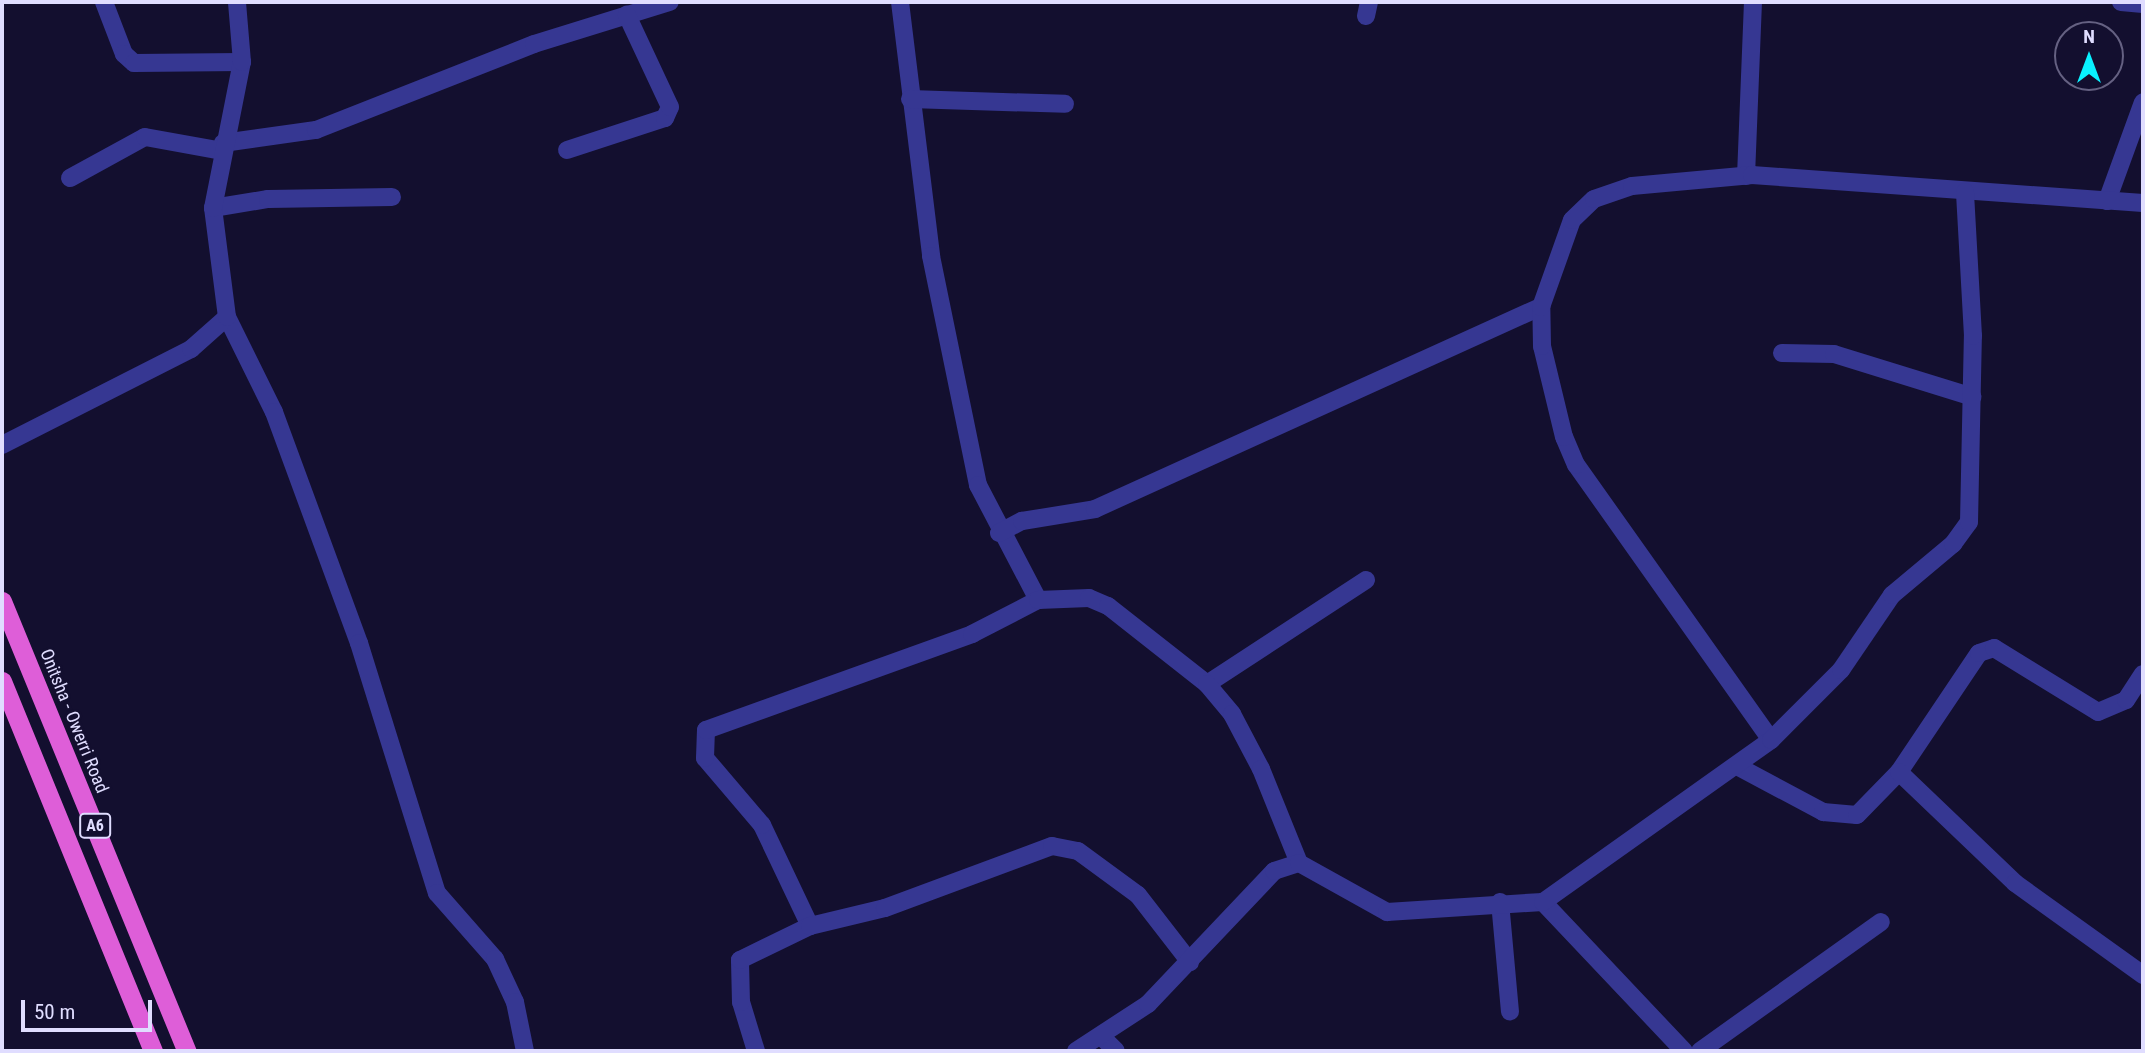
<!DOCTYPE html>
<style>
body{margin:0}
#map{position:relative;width:2145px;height:1053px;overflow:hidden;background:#130f2f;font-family:"Roboto Condensed",sans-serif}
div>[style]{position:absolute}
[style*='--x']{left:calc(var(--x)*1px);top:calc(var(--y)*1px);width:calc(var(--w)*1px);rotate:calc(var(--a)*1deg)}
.minor>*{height:18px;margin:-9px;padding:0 9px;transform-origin:9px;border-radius:9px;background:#363792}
.trunk>*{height:19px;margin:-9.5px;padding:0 9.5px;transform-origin:9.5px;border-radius:9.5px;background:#de5ed8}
span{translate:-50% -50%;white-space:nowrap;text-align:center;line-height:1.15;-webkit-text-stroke:5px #130f2f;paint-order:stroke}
.shield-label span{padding:2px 5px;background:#130f2f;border:2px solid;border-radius:5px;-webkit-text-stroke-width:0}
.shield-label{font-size:16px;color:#e0ddff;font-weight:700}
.street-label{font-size:18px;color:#e0ddff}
.frame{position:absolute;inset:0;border:4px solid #e0ddff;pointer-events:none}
.north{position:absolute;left:2054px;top:21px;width:70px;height:70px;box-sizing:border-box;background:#130f2f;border:2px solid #656182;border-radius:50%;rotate:0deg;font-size:19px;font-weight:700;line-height:28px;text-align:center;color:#e0ddff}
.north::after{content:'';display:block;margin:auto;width:24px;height:32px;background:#09f1ff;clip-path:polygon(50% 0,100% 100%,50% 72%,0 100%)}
.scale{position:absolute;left:21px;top:1000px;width:131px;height:32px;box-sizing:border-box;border:4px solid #e0ddff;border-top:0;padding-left:9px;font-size:21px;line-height:24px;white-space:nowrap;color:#e0ddff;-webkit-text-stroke:5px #130f2f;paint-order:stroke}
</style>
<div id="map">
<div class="minor">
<div style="--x:104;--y:2;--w:56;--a:69"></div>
<div style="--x:124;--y:54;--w:13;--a:42"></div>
<div style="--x:134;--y:63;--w:108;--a:-0.5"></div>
<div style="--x:900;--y:2;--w:256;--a:83"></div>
<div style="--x:931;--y:256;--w:234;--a:78.4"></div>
<div style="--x:978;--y:485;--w:130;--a:62.4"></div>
<div style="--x:2121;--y:2;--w:22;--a:5"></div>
<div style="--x:1366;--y:16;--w:14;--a:-78"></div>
<div style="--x:910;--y:99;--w:155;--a:1.8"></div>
<div style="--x:223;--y:143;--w:94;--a:-8"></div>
<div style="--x:316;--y:130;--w:234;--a:-21.5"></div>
<div style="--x:534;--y:44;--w:142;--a:-17.2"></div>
<div style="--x:567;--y:150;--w:103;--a:-18.1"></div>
<div style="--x:665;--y:118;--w:12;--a:-66"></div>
<div style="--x:670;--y:107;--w:102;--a:-115.1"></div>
<div style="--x:1746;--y:176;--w:174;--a:-87.7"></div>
<div style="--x:70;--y:178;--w:85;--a:-28.7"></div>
<div style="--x:145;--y:137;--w:78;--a:10.3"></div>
<div style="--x:2107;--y:201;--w:105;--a:-70"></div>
<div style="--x:213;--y:208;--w:56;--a:-9.3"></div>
<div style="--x:268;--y:199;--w:124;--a:-0.9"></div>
<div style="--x:227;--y:317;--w:106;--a:63.7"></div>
<div style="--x:274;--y:412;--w:246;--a:69.8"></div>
<div style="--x:359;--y:643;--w:262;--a:72.7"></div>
<div style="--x:437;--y:893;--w:88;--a:48.7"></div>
<div style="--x:495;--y:959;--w:47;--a:65.1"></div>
<div style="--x:515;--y:1002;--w:50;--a:78.5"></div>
<div style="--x:1782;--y:353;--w:52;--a:1.1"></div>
<div style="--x:1834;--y:354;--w:145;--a:17.2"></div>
<div style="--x:2;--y:445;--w:212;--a:-26.9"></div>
<div style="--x:191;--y:349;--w:48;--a:-41.6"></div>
<div style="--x:227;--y:317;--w:110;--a:-97.3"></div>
<div style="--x:213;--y:208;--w:149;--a:-78.8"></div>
<div style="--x:242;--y:62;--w:60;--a:-94.8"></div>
<div style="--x:999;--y:533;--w:26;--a:-28"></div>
<div style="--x:1022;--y:521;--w:74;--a:-9.3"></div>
<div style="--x:1095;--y:509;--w:490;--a:-24.4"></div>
<div style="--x:1207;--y:684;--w:190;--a:-33.2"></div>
<div style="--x:1771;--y:740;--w:337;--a:-125.3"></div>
<div style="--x:1576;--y:465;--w:30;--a:-113"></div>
<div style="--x:1564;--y:437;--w:94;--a:-103.6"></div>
<div style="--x:1542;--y:346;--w:39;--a:-91"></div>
<div style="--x:1541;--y:307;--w:92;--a:-70.4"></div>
<div style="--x:1572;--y:220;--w:30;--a:-44"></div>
<div style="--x:1594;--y:199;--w:40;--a:-18.9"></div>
<div style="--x:1632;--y:186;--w:121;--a:-5.2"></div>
<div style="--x:1752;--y:175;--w:392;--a:4.1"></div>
<div style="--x:1737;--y:766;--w:98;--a:28.1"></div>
<div style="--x:1823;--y:812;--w:34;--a:5"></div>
<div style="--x:1857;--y:815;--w:60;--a:-45.7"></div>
<div style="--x:1899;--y:772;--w:143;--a:-56.1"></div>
<div style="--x:1979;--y:653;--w:16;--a:-18"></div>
<div style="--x:1994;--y:648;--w:122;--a:31.6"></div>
<div style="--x:2098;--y:712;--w:30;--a:-23"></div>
<div style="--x:2126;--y:700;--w:31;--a:-57"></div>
<div style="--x:1899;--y:772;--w:161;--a:43.7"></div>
<div style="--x:2015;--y:883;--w:158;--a:35.7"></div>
<div style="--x:1500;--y:902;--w:110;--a:84.8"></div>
<div style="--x:1543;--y:902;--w:205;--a:46.6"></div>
<div style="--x:810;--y:926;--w:112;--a:-115.4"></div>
<div style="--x:762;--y:825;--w:88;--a:-130.4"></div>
<div style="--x:705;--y:758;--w:28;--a:-88"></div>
<div style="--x:706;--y:730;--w:283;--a:-19.8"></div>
<div style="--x:972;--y:634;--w:74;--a:-27.3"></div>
<div style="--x:1038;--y:600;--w:51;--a:-2.2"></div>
<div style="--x:1089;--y:598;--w:21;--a:23"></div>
<div style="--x:1108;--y:606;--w:126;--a:38.2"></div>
<div style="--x:1207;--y:684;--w:39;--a:50"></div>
<div style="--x:1232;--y:714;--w:62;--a:62.2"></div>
<div style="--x:1261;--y:769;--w:101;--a:68"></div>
<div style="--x:1103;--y:1038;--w:18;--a:45"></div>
<div style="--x:756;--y:1051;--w:51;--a:-107"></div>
<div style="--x:741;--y:1002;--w:42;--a:-91.4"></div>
<div style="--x:740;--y:960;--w:78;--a:-25.9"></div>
<div style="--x:810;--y:926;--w:77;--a:-13.5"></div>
<div style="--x:885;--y:908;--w:178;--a:-20.4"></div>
<div style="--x:1052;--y:846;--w:26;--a:11"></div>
<div style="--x:1078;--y:851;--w:74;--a:36.3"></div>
<div style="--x:1138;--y:895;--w:85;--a:52.2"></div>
<div style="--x:1076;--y:1051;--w:86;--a:-33.1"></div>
<div style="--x:1148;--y:1004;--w:183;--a:-46.5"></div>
<div style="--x:1274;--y:871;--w:26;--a:-18"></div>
<div style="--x:1299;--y:863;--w:101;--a:29.1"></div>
<div style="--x:1387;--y:912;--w:156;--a:-3.7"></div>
<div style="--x:1543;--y:902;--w:280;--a:-35.4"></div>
<div style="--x:1771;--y:740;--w:99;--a:-45"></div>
<div style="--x:1841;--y:670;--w:91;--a:-55.8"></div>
<div style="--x:1892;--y:595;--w:80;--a:-39.9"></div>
<div style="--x:1953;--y:544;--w:27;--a:-54"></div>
<div style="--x:1969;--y:522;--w:186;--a:-88.8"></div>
<div style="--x:1973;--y:336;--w:144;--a:-93.2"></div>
<div style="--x:1700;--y:1051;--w:222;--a:-35.5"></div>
</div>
<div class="trunk">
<div style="--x:2;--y:601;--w:487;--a:67.7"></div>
<div style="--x:2;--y:681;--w:400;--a:67.8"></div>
</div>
<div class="shield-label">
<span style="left:95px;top:826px">A6</span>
</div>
<div class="street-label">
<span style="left:74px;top:721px;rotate:68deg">Onitsha - Owerri Road</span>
</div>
<div class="frame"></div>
<div class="north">N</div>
<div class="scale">50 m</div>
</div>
